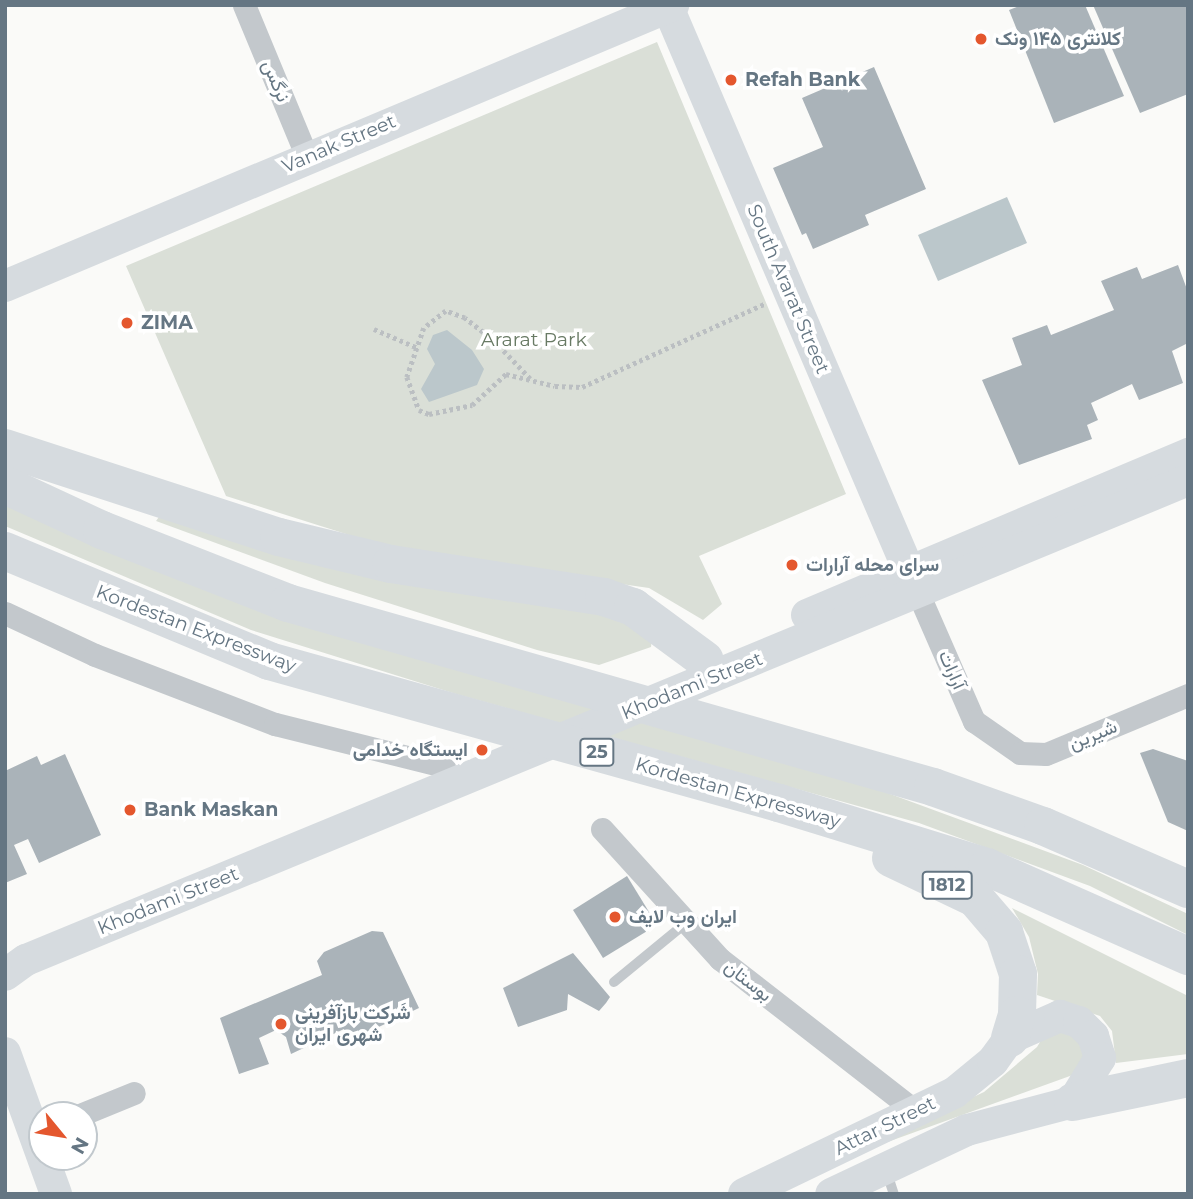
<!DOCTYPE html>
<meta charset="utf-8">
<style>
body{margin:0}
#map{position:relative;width:1193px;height:1199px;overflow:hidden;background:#fafaf8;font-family:Montserrat,Vazirmatn,sans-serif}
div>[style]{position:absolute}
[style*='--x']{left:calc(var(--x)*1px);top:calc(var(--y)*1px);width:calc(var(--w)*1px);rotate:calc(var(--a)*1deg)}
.green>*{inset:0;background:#dadfd7}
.water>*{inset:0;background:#bbc7cb}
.building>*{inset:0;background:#aab3b9}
.path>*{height:4.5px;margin-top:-2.25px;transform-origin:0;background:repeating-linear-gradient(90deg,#bbbfc2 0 3.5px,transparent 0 7px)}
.lane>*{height:10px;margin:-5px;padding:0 5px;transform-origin:5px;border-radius:5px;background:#c3c8cc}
.street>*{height:23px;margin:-11.5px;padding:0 11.5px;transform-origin:11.5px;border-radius:11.5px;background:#c3c8cc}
.secondary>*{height:32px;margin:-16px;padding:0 16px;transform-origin:16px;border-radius:16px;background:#d6dbdf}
.highway>*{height:38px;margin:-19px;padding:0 19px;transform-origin:19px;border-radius:19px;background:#d6dbdf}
.dots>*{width:19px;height:19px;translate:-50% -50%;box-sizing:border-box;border:4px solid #fff;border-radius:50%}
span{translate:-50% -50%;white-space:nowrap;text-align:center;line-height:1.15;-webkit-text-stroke:7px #fff;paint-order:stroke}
.shield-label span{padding:2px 5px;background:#fff;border:2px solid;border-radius:5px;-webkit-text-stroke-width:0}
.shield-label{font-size:18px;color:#657683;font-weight:700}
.poi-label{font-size:19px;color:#657683;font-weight:700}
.left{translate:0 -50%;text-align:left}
.right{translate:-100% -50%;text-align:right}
.street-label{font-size:19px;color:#657683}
.park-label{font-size:19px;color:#687a64}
.frame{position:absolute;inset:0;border:7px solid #657683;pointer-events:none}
.north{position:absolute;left:28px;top:1101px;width:70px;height:70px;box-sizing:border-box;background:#fff;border:2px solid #c1c8cd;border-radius:50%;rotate:120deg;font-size:19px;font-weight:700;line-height:28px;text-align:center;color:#657683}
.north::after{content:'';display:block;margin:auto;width:24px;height:32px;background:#e4572e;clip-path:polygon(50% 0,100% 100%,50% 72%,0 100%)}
</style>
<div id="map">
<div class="green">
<div style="clip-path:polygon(657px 42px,846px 494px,699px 556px,722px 604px,703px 620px,649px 588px,406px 553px,226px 496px,126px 266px)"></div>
<div style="clip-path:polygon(5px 505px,295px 623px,882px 791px,1083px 865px,1188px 914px,1188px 935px,1090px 886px,919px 823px,456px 694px,251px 630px,5px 526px)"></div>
<div style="clip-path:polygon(164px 510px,653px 627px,651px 647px,599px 665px,537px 650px,325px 583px,156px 521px)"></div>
<div style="clip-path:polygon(1012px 908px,1188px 996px,1188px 1054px,1116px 1063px,1112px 1031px,1100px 1016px,1037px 995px,1038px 974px,1029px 937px)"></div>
<div style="clip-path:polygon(1066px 1027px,1089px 1052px,1081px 1072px,882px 1144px,882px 1140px,984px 1092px,1037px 1047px,1045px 1034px)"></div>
</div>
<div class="water">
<div style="clip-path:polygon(1007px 197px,1027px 243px,938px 281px,918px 235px)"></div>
<div style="clip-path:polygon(447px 330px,472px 350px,484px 369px,477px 385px,429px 402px,421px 389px,435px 364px,427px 349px,433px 335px)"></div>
</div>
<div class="building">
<div style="clip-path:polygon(1022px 5px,1085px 5px,1124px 96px,1054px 123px,1009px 10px)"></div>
<div style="clip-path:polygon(1093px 5px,1188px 5px,1188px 94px,1140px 113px)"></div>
<div style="clip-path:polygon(874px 67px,926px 189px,865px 215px,869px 225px,813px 249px,806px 233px,802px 235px,773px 168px,823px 147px,802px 98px)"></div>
<div style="clip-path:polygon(1178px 265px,1188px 292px,1188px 343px,1172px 351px,1183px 383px,1139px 400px,1132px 384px,1091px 403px,1098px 420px,1087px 425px,1092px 439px,1019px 465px,982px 380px,1022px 365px,1012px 338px,1047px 325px,1051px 335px,1114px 310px,1101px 281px,1137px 267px,1142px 279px)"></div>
<div style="clip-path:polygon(1153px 749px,1188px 761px,1188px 831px,1168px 822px,1140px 753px)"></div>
<div style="clip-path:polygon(65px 754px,101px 835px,39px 863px,28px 839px,14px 845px,27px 874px,5px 883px,5px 771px,37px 756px,41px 765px)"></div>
<div style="clip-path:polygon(627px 876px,657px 925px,603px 958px,573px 910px)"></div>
<div style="clip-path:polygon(372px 931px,383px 932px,419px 1008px,349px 1041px,344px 1029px,291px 1054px,286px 1037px,276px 1030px,259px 1038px,269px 1064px,239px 1074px,220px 1018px,322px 975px,317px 961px,324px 952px)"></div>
<div style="clip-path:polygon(573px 953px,610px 997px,606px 1003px,599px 1011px,568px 994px,567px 1010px,518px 1027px,503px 988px)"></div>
</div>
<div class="path">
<div style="--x:374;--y:329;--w:48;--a:23.4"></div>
<div style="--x:530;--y:379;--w:52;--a:-133.5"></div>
<div style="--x:494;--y:341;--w:37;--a:-142"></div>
<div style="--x:465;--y:318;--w:20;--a:-160"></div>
<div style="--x:446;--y:311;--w:28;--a:142"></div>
<div style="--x:424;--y:328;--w:52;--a:109.1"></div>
<div style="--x:407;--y:377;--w:35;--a:70"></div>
<div style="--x:419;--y:410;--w:11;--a:22"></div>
<div style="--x:429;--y:414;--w:44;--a:-11.8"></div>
<div style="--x:472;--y:405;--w:46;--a:-42.4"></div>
<div style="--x:506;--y:374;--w:50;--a:13.8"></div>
<div style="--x:555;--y:386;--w:27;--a:2"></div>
<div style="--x:582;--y:387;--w:200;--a:-24.5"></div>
</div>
<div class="lane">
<div style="--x:614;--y:982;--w:94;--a:-39.4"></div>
<div style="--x:886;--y:1170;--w:25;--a:72"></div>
</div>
<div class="street">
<div style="--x:244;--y:5;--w:165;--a:67.5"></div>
<div style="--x:918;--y:593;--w:140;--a:66.4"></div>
<div style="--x:974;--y:721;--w:56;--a:34.8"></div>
<div style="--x:1020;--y:753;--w:26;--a:2"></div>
<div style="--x:1046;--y:754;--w:154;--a:-22.6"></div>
<div style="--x:5;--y:613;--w:99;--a:25"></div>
<div style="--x:95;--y:655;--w:193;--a:21"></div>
<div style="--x:275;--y:724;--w:174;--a:14"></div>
<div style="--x:602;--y:829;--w:176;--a:47.8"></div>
<div style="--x:720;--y:959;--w:247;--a:37.9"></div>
<div style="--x:80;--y:1115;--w:58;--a:-22.2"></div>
</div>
<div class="secondary">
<div style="--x:667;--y:5;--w:636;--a:66.86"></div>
<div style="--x:5;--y:286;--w:725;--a:-22.81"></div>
<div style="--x:807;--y:615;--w:414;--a:-22.9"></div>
<div style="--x:5;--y:975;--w:26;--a:-36"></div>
<div style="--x:26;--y:960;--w:1257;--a:-22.44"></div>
<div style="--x:5;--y:1053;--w:150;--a:70.1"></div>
<div style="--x:744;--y:1194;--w:233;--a:-25.7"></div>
<div style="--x:954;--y:1093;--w:50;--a:-39.4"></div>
<div style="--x:993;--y:1061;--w:29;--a:-54"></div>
<div style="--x:1010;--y:1038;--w:55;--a:-23.7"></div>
<div style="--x:1060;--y:1016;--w:20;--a:18"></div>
<div style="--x:1079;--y:1022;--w:20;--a:45"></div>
<div style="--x:1093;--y:1036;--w:23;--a:72"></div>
<div style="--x:1100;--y:1058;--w:52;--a:121.5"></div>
<div style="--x:1073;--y:1102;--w:110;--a:165.2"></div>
<div style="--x:967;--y:1130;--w:150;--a:154.8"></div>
</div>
<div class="highway">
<div style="--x:5;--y:448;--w:288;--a:18"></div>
<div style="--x:279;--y:537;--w:115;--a:13.6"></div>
<div style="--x:391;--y:564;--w:216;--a:8.8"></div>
<div style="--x:604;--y:597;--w:31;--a:19"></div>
<div style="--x:633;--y:607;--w:89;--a:36.4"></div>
<div style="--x:5;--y:485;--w:107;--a:24.9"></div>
<div style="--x:102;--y:530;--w:200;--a:21.4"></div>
<div style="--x:288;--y:603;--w:671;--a:15.92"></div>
<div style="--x:933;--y:787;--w:117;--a:19.5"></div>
<div style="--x:1043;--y:826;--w:158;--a:23.5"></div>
<div style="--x:5;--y:551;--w:286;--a:22.6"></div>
<div style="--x:269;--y:661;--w:529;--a:15.56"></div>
<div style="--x:779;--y:803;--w:218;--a:17.1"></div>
<div style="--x:987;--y:867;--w:220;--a:23.9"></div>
<div style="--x:891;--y:858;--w:93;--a:25.5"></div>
<div style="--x:975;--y:898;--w:45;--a:49.5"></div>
<div style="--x:1004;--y:932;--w:44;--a:71.6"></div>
<div style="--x:1018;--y:974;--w:41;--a:91.4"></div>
<div style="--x:1017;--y:1015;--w:24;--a:107"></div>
<div style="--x:1073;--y:1102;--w:117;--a:-11.8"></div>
</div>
<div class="dots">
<div style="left:981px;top:39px;background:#e4572e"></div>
<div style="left:731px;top:80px;background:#e4572e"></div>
<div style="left:127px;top:323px;background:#e4572e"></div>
<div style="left:792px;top:565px;background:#e4572e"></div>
<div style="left:482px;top:750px;background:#e4572e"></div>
<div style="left:130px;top:810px;background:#e4572e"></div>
<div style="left:615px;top:917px;background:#e4572e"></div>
<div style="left:281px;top:1024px;background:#e4572e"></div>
</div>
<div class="shield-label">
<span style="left:597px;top:752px">25</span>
<span style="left:947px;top:885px">1812</span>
</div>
<div class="poi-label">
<span class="left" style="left:995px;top:39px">کلانتری ۱۴۵ ونک</span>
<span class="left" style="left:745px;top:80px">Refah Bank</span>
<span class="left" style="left:141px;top:323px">ZIMA</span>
<span class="left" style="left:806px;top:565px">سرای محله آرارات</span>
<span class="right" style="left:468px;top:750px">ایستگاه خدامی</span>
<span class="left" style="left:144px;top:810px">Bank Maskan</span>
<span class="left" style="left:629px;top:917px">ایران وب لایف</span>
<span class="left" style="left:295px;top:1024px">شَرکت بازآفرینی<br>شهری ایران</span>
</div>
<div class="street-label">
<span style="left:276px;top:81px;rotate:67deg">نرگس</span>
<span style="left:339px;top:144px;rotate:-23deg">Vanak Street</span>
<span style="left:788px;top:289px;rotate:67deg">South Ararat Street</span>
<span style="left:196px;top:629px;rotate:21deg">Kordestan Expressway</span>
<span style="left:952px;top:670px;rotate:66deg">آرارات</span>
<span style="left:692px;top:686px;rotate:-22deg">Khodami Street</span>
<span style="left:1093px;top:735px;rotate:-22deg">شیرین</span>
<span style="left:738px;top:793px;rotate:16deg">Kordestan Expressway</span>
<span style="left:168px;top:901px;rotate:-22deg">Khodami Street</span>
<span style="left:748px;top:981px;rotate:38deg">بوستان</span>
<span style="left:885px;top:1126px;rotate:-26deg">Attar Street</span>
</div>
<div class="park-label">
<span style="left:534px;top:340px">Ararat Park</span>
</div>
<div class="frame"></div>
<div class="north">N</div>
</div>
